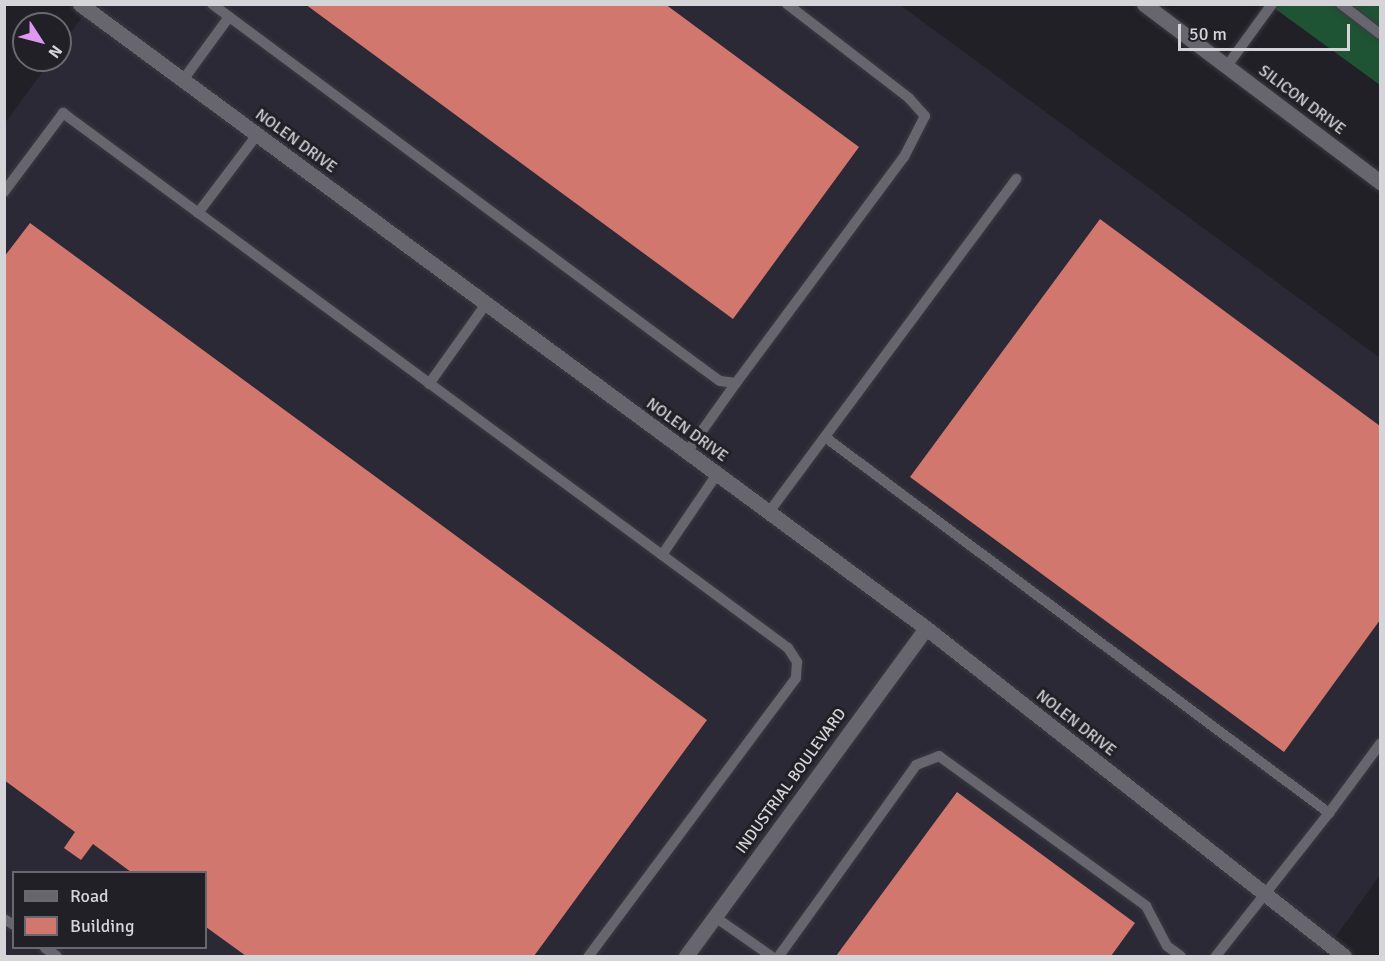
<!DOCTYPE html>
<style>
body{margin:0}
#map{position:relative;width:1385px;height:961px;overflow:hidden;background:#212027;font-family:Signika,sans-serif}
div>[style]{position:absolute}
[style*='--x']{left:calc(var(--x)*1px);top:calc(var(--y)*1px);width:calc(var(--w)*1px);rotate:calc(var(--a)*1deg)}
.built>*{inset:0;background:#2b2936}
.green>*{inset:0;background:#1e5433}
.building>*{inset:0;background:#d2776d}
.roads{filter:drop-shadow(0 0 2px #3b3a40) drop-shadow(0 0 2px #3b3a40)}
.lane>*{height:10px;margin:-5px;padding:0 5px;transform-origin:5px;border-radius:5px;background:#67666f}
.street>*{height:15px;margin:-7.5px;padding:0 7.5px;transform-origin:7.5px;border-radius:7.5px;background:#67666f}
.secondary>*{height:15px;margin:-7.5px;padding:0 7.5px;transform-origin:7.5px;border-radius:7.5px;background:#67666f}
span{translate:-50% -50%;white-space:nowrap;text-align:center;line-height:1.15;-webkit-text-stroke:6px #212027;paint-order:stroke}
.street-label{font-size:16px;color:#d5d4d9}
.frame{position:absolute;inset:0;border:6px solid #d5d4d9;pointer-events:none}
.legend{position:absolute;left:12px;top:871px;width:195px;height:78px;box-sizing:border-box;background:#212027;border:2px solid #69686e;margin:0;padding:8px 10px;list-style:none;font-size:18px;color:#d5d4d9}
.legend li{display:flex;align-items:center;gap:12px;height:30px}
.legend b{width:30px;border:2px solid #69686e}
.north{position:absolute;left:12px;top:12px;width:60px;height:60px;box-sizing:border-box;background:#212027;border:2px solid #69686e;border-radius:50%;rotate:126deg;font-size:16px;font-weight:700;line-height:24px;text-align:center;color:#d5d4d9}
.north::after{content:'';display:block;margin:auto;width:21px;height:27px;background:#df98f1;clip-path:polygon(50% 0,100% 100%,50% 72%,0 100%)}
.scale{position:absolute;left:1178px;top:24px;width:172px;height:27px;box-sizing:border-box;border:3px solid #d5d4d9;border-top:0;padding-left:8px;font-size:18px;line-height:21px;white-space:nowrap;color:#d5d4d9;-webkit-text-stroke:4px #212027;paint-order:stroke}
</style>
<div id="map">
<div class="built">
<div style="clip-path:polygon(evenodd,91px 5px,900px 5px,1380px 358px,1380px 875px,1322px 956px,5px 956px,5px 123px,51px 60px,60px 60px,60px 47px,91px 5px,14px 872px,206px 872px,206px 948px,14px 948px,14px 872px)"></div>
</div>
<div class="green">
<div style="clip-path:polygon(1270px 5px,1380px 5px,1380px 85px)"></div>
</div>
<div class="building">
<div style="clip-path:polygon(305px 4px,665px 4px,859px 147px,733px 319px)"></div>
<div style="clip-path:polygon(1100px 219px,1380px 426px,1380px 620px,1284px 752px,910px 477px)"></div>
<div style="clip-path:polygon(30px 223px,707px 720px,534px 956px,246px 956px,206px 927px,206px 872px,131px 872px,93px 844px,81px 860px,64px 848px,75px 832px,4px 780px,4px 257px)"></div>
<div style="clip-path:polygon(957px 792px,1135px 923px,1111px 956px,836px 956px)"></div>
</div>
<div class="roads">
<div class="lane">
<div style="--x:212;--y:4;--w:610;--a:36.61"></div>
<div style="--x:702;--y:368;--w:22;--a:36"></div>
<div style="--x:720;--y:381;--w:16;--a:7"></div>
<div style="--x:736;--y:383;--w:282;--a:-53.4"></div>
<div style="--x:904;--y:157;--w:46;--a:-62.9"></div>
<div style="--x:925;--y:116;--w:24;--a:-132"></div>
<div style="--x:909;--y:98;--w:154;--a:-142.4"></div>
<div style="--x:1341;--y:4;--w:49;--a:37.6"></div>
<div style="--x:1227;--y:66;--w:77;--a:-54"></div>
<div style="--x:183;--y:80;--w:78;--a:-53.9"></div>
<div style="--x:4;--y:192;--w:99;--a:-53.2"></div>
<div style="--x:63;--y:113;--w:901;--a:36.42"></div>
<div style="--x:788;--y:648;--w:17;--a:57"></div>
<div style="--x:797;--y:662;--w:16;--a:94"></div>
<div style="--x:796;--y:678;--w:347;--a:126.7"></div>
<div style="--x:198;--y:213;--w:98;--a:-52.9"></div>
<div style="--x:429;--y:384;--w:98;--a:-54.5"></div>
<div style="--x:825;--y:437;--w:629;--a:36.72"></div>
<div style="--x:1329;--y:813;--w:86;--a:-53.5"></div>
<div style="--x:687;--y:452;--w:85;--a:-54.6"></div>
<div style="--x:769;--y:512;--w:415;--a:-53.4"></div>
<div style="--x:662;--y:555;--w:98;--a:-55.8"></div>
<div style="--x:715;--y:917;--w:68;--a:34.9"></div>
<div style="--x:4;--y:919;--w:12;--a:31"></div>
<div style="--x:45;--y:948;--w:14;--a:34"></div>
<div style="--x:779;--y:956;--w:235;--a:-54.3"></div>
<div style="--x:916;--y:765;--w:25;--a:-21"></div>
<div style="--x:939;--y:756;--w:256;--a:35.9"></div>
<div style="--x:1146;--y:906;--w:45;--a:62.3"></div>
<div style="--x:1167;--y:946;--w:17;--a:36"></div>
<div style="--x:1216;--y:956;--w:182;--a:-51.7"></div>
</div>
<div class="street">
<div style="--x:1144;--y:4;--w:296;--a:37"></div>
<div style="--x:686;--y:956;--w:406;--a:-53.8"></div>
</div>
<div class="secondary">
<div style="--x:80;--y:4;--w:1051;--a:36.41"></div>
<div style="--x:926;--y:628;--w:531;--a:38.12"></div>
</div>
</div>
<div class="street-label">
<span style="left:1302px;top:100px;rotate:37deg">SILICON DRIVE</span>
<span style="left:296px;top:141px;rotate:36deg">NOLEN DRIVE</span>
<span style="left:687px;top:430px;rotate:36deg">NOLEN DRIVE</span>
<span style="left:1076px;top:723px;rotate:38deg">NOLEN DRIVE</span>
<span style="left:791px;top:781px;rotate:-54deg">INDUSTRIAL BOULEVARD</span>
</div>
<div class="frame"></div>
<ul class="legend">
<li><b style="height:8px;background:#67666f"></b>Road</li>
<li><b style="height:16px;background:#d2776d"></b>Building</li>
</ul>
<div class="north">N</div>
<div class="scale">50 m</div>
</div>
